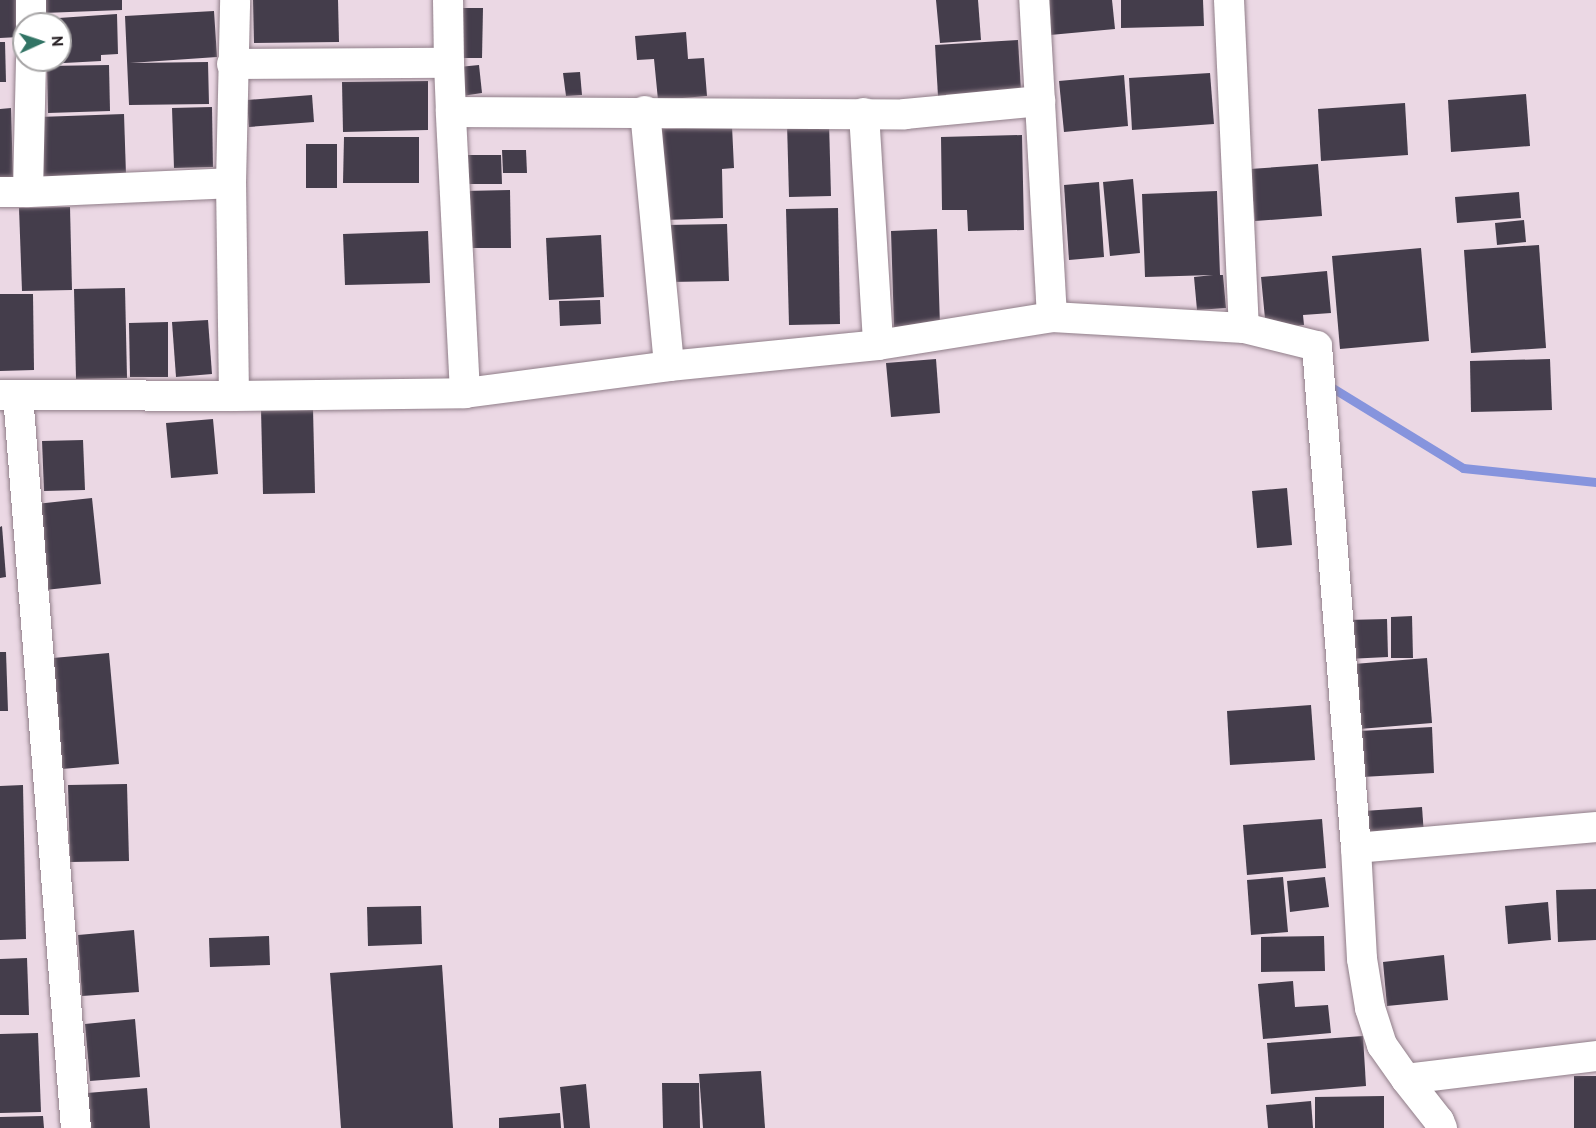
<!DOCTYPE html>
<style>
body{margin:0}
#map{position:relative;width:1596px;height:1128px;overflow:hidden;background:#ebd8e4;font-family:"PT Sans",sans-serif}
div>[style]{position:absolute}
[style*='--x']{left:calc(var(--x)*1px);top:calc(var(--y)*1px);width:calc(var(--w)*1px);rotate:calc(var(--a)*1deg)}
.stream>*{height:9px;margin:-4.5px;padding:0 4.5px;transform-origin:4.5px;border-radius:4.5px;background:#8694dd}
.building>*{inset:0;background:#443d4b}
.roads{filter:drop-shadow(0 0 2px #907e89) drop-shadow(0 0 2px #907e89)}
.minor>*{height:30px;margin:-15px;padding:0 15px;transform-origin:15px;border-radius:15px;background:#fff}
span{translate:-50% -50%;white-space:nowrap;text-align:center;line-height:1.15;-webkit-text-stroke:6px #fff;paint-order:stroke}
.north{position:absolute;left:12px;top:12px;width:60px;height:60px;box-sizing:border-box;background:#fff;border:2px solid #a7a5a6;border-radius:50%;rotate:87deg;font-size:16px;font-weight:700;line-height:24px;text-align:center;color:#241d21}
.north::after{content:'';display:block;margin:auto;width:21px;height:27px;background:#327465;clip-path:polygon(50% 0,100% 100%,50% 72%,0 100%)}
</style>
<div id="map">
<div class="stream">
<div style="--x:1331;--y:387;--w:155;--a:31.5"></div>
<div style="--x:1463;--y:468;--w:134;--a:6"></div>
</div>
<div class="building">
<div style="clip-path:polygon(0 0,18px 0,19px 37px,0 38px)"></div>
<div style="clip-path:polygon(42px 0,122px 0,122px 10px,43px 13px)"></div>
<div style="clip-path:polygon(253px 0,338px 0,339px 42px,254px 43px)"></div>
<div style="clip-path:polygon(936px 0,978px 0,981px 40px,940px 43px)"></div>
<div style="clip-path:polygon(1047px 0,1112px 0,1115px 29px,1050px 35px)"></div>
<div style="clip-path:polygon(1121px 0,1203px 0,1204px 26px,1121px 28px)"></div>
<div style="clip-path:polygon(459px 8px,483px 8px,482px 58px,459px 58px)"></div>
<div style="clip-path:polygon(214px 11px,217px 57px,130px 63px,208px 62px,209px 104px,129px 105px,125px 16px)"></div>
<div style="clip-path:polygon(117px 14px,118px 54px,101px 55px,101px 61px,46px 64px,46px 60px,60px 60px,60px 24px,44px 24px,44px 19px)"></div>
<div style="clip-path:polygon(686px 32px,688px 59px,704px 58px,707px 96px,658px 100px,654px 59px,637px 60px,635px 36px)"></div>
<div style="clip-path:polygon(1018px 40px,1021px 90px,938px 96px,935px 45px)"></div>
<div style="clip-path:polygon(0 42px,5px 42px,6px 82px,0 82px)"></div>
<div style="clip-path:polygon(109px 65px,110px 111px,48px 113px,47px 66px)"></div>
<div style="clip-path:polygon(479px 65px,482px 93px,462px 96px,459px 67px)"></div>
<div style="clip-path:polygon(580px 72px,582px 95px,566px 96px,563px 73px)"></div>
<div style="clip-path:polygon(1210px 73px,1214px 124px,1132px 130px,1129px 78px)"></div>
<div style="clip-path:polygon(1124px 75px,1128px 126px,1064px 132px,1059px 81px)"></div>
<div style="clip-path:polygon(428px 81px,428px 130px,343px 132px,342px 82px)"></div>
<div style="clip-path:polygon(1526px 94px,1530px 146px,1451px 152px,1448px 100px)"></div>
<div style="clip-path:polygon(312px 95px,314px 122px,249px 127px,247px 100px)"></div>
<div style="clip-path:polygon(1405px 103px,1408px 155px,1321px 161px,1318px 109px)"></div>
<div style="clip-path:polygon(212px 107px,213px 167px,174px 168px,172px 108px)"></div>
<div style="clip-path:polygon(11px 108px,13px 179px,0 179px,0 109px)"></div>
<div style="clip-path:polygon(124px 114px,126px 175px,41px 177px,39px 117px)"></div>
<div style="clip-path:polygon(829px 122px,831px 196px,789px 197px,787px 123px)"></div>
<div style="clip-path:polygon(732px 126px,734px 168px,722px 169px,723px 218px,665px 220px,662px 129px)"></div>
<div style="clip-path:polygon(1022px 135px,1024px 230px,968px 231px,967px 210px,942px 210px,941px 137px)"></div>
<div style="clip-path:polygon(344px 137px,419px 137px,419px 183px,343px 183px)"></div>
<div style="clip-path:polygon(306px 144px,337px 144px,337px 188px,306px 188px)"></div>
<div style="clip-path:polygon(502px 150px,526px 150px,527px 173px,503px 173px)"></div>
<div style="clip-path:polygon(467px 155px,501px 155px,502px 184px,468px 184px)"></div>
<div style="clip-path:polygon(1318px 164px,1322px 216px,1255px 221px,1250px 169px)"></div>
<div style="clip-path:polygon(1133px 179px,1140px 253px,1110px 256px,1103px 182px)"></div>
<div style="clip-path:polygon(1099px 182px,1104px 257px,1069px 260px,1064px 185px)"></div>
<div style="clip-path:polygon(510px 190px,511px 248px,466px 248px,465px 191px)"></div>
<div style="clip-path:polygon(1217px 191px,1220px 275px,1223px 275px,1226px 308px,1197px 310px,1194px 277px,1213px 275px,1145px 277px,1142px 194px)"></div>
<div style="clip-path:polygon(1519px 192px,1521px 218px,1457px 223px,1455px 197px)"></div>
<div style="clip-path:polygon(70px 207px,72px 290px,22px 291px,19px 208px)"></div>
<div style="clip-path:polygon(838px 208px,840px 324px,789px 325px,786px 209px)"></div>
<div style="clip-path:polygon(1524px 220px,1526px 242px,1497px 245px,1495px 223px)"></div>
<div style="clip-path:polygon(727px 224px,729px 281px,669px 282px,667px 225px)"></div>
<div style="clip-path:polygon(937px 229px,940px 327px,894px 328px,891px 231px)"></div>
<div style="clip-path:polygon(428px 231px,430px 283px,345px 285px,343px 234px)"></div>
<div style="clip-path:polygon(601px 235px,604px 297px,549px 300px,546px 238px)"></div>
<div style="clip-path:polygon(1539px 245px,1546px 348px,1471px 353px,1464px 250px)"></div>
<div style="clip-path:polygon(1421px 248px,1429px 341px,1340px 349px,1332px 256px)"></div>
<div style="clip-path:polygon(1327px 271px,1331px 313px,1303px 315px,1304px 325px,1266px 329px,1261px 277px)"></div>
<div style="clip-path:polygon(125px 288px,127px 378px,76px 379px,74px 289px)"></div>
<div style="clip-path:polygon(0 294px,33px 294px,34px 370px,0 371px)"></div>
<div style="clip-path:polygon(600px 300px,601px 324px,560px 326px,559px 301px)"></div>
<div style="clip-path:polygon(208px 320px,212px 374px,176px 377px,172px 322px)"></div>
<div style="clip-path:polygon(168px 322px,168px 377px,130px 377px,129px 323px)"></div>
<div style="clip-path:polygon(936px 359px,940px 413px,891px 417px,886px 363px)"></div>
<div style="clip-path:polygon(1550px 359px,1552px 410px,1471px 412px,1470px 361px)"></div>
<div style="clip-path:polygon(261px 409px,313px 409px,315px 493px,263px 494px)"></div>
<div style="clip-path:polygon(213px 419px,218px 474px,171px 478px,166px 423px)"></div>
<div style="clip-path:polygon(83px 440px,85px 490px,44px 491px,42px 441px)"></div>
<div style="clip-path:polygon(1287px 488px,1292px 545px,1257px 548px,1252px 491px)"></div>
<div style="clip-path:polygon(92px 498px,101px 584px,45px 590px,36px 504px)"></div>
<div style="clip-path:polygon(2px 526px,6px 577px,0 578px,0 527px)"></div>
<div style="clip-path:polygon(1412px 616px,1413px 658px,1391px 658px,1391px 617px)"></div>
<div style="clip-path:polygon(1387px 619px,1388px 657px,1347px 659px,1347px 620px)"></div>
<div style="clip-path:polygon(0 652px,6px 652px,8px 711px,0 711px)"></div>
<div style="clip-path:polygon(109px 653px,119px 764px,62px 769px,53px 658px)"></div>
<div style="clip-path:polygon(1427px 658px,1432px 723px,1359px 729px,1354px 664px)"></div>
<div style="clip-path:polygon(1311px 705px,1315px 760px,1230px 765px,1227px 711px)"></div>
<div style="clip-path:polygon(1432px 727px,1434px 773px,1362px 777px,1359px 731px)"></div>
<div style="clip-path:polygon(127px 784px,129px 861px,70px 862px,68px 785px)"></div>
<div style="clip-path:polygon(23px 785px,26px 939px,0 940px,0 786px)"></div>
<div style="clip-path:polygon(1422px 807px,1424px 835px,1366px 840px,1364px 811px)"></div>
<div style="clip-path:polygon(1322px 819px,1326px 868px,1247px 875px,1243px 825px)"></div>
<div style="clip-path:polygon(1283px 877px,1288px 932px,1251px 935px,1247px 880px)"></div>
<div style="clip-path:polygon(1325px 877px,1329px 907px,1290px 912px,1287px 881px)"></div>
<div style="clip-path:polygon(1596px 889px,1596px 940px,1558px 942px,1556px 890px)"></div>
<div style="clip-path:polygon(1548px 902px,1551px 940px,1508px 944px,1505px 906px)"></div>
<div style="clip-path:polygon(421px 906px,422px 944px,368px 946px,367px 907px)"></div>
<div style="clip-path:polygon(134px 930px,139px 992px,82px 996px,78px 935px)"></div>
<div style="clip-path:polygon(269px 936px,270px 965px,210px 967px,209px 938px)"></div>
<div style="clip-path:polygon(1324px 936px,1325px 971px,1261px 972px,1261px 937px)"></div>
<div style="clip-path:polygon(1444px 955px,1448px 1000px,1387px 1006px,1383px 962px)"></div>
<div style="clip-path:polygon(27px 958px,29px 1015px,0 1015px,0 959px)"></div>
<div style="clip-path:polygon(442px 965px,453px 1128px,341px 1128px,330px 973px)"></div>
<div style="clip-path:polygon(1293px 981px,1295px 1007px,1328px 1005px,1331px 1033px,1263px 1039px,1258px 984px)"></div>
<div style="clip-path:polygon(135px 1019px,140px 1077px,90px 1081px,85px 1024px)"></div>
<div style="clip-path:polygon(38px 1033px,41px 1112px,0 1113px,0 1034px)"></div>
<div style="clip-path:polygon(1363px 1036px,1366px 1086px,1271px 1094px,1267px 1043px)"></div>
<div style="clip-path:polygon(761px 1071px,765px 1128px,703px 1128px,699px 1074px)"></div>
<div style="clip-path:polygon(1574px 1076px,1596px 1076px,1596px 1128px,1574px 1128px)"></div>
<div style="clip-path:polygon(662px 1083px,699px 1083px,700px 1128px,663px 1128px)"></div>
<div style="clip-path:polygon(586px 1084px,590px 1128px,564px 1128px,560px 1087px)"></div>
<div style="clip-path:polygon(147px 1088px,150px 1128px,90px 1128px,87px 1093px)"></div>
<div style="clip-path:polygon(1384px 1096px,1384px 1128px,1315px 1128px,1315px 1097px)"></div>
<div style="clip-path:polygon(1311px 1101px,1313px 1128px,1268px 1128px,1266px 1105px)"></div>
<div style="clip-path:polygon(560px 1113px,561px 1128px,499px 1128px,499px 1118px)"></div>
<div style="clip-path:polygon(43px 1116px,44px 1128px,0 1128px,0 1117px)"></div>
</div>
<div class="roads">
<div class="minor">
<div style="--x:448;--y:0;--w:63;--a:89.1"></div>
<div style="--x:1229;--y:0;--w:328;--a:87.4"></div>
<div style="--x:31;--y:24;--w:24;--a:-90"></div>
<div style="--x:232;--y:64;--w:217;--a:-0.3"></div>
<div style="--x:449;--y:63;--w:49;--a:87.7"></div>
<div style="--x:645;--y:111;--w:256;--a:84.6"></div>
<div style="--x:864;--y:113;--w:232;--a:86.5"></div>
<div style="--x:0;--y:192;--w:28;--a:0"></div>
<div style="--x:28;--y:192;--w:132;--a:-88.7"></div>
<div style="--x:28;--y:192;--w:203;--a:-2.5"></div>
<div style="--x:231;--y:183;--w:183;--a:-88.7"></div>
<div style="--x:1052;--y:317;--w:192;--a:3.3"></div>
<div style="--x:1244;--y:328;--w:75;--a:13.9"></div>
<div style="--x:1317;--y:346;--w:504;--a:85.56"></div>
<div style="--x:1356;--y:848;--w:241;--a:-5"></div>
<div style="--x:465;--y:393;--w:281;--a:-92.9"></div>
<div style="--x:451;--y:112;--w:454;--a:0.3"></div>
<div style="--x:905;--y:114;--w:136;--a:-5.5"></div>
<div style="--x:0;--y:395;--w:234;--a:0.2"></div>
<div style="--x:234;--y:396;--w:213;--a:-90.8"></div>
<div style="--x:18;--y:395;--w:735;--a:85.48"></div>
<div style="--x:234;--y:396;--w:231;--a:-0.7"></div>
<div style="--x:465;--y:393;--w:206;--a:-7.5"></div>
<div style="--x:669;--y:366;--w:210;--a:-5.7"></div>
<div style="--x:878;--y:345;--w:176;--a:-9.1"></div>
<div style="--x:1052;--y:317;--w:318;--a:-93.2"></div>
<div style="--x:1356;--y:848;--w:111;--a:86.9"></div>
<div style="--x:1362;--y:959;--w:50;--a:80.7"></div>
<div style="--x:1370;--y:1008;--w:39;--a:72"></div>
<div style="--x:1382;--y:1045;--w:42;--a:54.8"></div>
<div style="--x:1442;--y:1128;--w:8;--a:-113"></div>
<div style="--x:1439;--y:1121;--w:53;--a:-128.2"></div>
<div style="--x:1406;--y:1079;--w:191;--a:-6.9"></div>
</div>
</div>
<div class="north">N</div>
</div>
